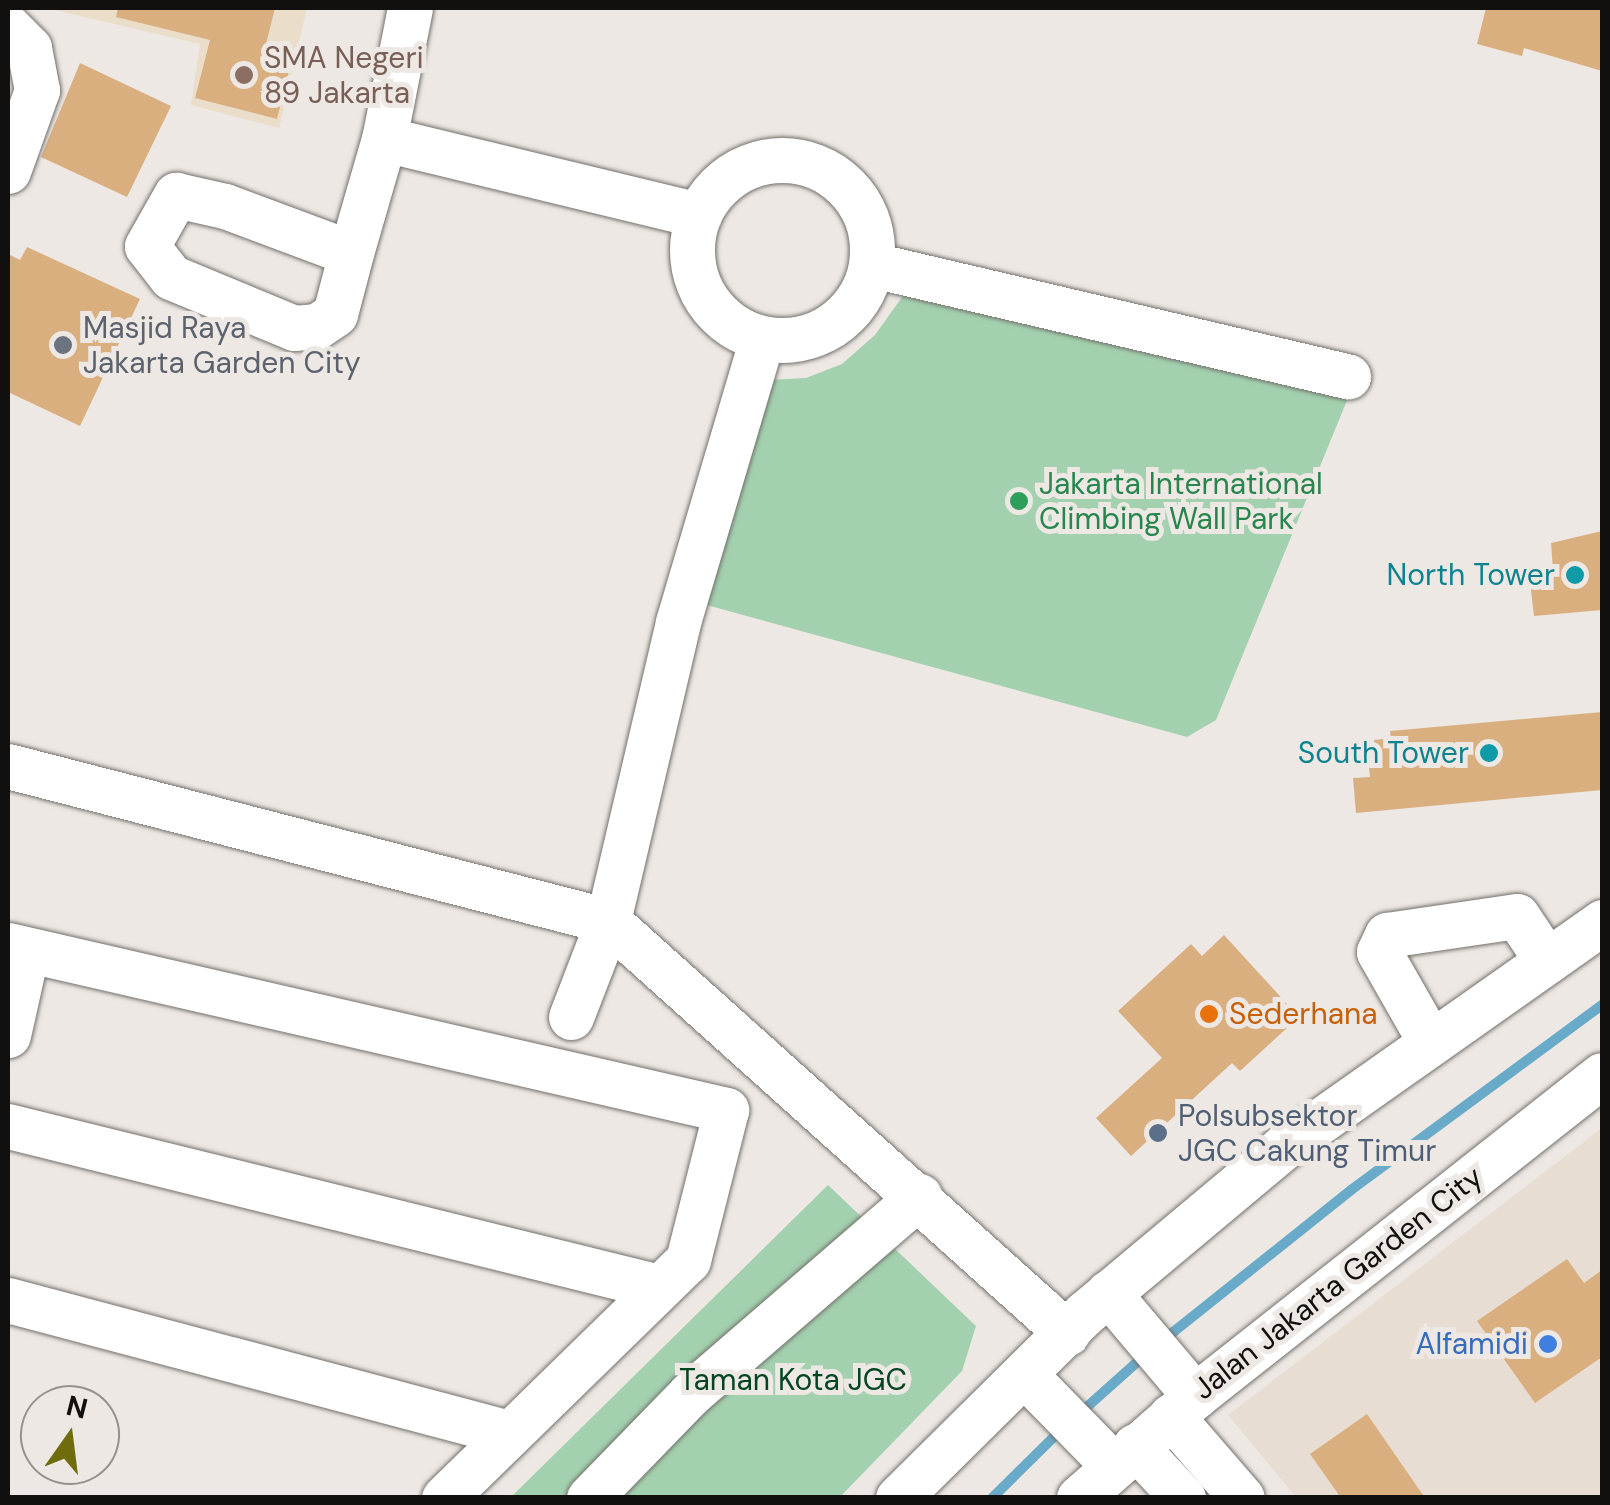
<!DOCTYPE html>
<style>
body{margin:0}
#map{position:relative;width:1610px;height:1505px;overflow:hidden;background:#ede8e3;font-family:"DM Sans",sans-serif}
div>[style]{position:absolute}
[style*='--x']{left:calc(var(--x)*1px);top:calc(var(--y)*1px);width:calc(var(--w)*1px);rotate:calc(var(--a)*1deg)}
.built>*{inset:0;background:#e7ddd2}
.education>*{inset:0;background:#eadeca}
.green>*{inset:0;background:#a3d1af}
.stream>*{height:10px;margin:-5px;padding:0 5px;transform-origin:5px;border-radius:5px;background:#6aaac9}
.building>*{inset:0;background:#daaf80}
.roads{filter:drop-shadow(0 0 2px #74706c) drop-shadow(0 0 2px #74706c)}
.minor>*{height:45px;margin:-22.5px;padding:0 22.5px;transform-origin:22.5px;border-radius:22.5px;background:#fff}
.minor>.ring{margin:-22.5px;padding:0;box-sizing:content-box;background:none;border:45px solid #fff;border-radius:50%}
.dots>*{width:28px;height:28px;translate:-50% -50%;box-sizing:border-box;border:5px solid #ede8e3;border-radius:50%}
span{translate:-50% -50%;white-space:nowrap;text-align:center;line-height:1.15;-webkit-text-stroke:10px #ede8e3;paint-order:stroke}
.education-label{font-size:30px;color:#785e54}
.left{translate:0 -50%;text-align:left}
.worship-label{font-size:30px;color:#5b616d}
.leisure-label{font-size:30px;color:#27864d}
.culture-label{font-size:30px;color:#0d838f}
.right{translate:-100% -50%;text-align:right}
.food-label{font-size:30px;color:#c56008}
.service-label{font-size:30px;color:#4e5e75}
.street-label{font-size:30px;color:#11100e}
.shop-label{font-size:30px;color:#366cbe}
.park-label{font-size:30px;color:#024521}
.frame{position:absolute;inset:0;border:10px solid #11100e;pointer-events:none}
.north{position:absolute;left:20px;top:1385px;width:100px;height:100px;box-sizing:border-box;background:#ede8e3;border:2px solid #95928e;border-radius:50%;rotate:14deg;font-size:28px;font-weight:700;line-height:40px;text-align:center;color:#11100e}
.north::after{content:'';display:block;margin:auto;width:35px;height:45px;background:#6e6c0b;clip-path:polygon(50% 0,100% 100%,50% 72%,0 100%)}
</style>
<div id="map">
<div class="built">
<div style="clip-path:polygon(1602px 1128px,1602px 1497px,1296px 1497px,1228px 1415px)"></div>
</div>
<div class="education">
<div style="clip-path:polygon(46px 8px,307px 8px,279px 128px,191px 105px,200px 44px)"></div>
</div>
<div class="green">
<div style="clip-path:polygon(905px 293px,1348px 398px,1216px 720px,1187px 737px,703px 604px,768px 380px,806px 378px,842px 364px,875px 335px)"></div>
<div style="clip-path:polygon(828px 1185px,976px 1326px,962px 1371px,840px 1497px,510px 1498px)"></div>
</div>
<div class="stream">
<div style="--x:1162;--y:1341;--w:242;--a:-38.6"></div>
<div style="--x:1351;--y:1190;--w:312;--a:-36.4"></div>
<div style="--x:1079;--y:1414;--w:89;--a:-41.8"></div>
<div style="--x:992;--y:1498;--w:100;--a:-44.6"></div>
</div>
<div class="building">
<div style="clip-path:polygon(118px 8px,275px 8px,263px 56px,291px 63px,277px 119px,195px 98px,210px 40px,116px 17px)"></div>
<div style="clip-path:polygon(1486px 8px,1602px 8px,1602px 71px,1524px 48px,1522px 56px,1477px 44px)"></div>
<div style="clip-path:polygon(80px 63px,171px 106px,127px 197px,41px 157px)"></div>
<div style="clip-path:polygon(27px 247px,140px 299px,80px 426px,8px 392px,8px 254px,20px 260px)"></div>
<div style="clip-path:polygon(1602px 531px,1602px 610px,1534px 616px,1530px 582px,1547px 580px,1546px 570px,1553px 570px,1551px 543px)"></div>
<div style="clip-path:polygon(1602px 712px,1602px 790px,1356px 813px,1353px 778px,1370px 777px,1369px 767px,1376px 767px,1374px 740px,1391px 738px,1390px 731px)"></div>
<div style="clip-path:polygon(1224px 935px,1299px 1017px,1240px 1071px,1232px 1063px,1131px 1156px,1096px 1118px,1162px 1058px,1118px 1011px,1191px 944px,1202px 956px)"></div>
<div style="clip-path:polygon(1567px 1259px,1584px 1283px,1602px 1270px,1602px 1357px,1535px 1403px,1477px 1321px)"></div>
<div style="clip-path:polygon(1367px 1414px,1425px 1498px,1341px 1498px,1310px 1454px)"></div>
</div>
<div class="roads">
<div class="minor">
<div style="--x:410;--y:8;--w:134;--a:101.2"></div>
<div style="--x:384;--y:139;--w:324;--a:13.6"></div>
<div style="--x:8;--y:27;--w:30;--a:45"></div>
<div style="--x:29;--y:48;--w:43;--a:79.2"></div>
<div style="--x:37;--y:90;--w:86;--a:109.7"></div>
<div class="ring" style="left:692px;top:160px;width:135px;height:135px"></div>
<div style="--x:351;--y:253;--w:63;--a:104.7"></div>
<div style="--x:335;--y:314;--w:22;--a:146"></div>
<div style="--x:317;--y:326;--w:23;--a:175"></div>
<div style="--x:294;--y:328;--w:133;--a:-157.5"></div>
<div style="--x:171;--y:277;--w:39;--a:-128"></div>
<div style="--x:147;--y:246;--w:59;--a:-60.4"></div>
<div style="--x:176;--y:195;--w:50;--a:12.7"></div>
<div style="--x:225;--y:206;--w:134;--a:20.5"></div>
<div style="--x:351;--y:253;--w:119;--a:-73.9"></div>
<div style="--x:873;--y:265;--w:488;--a:13.2"></div>
<div style="--x:8;--y:766;--w:620;--a:14.48"></div>
<div style="--x:608;--y:921;--w:617;--a:41.91"></div>
<div style="--x:8;--y:945;--w:737;--a:12.94"></div>
<div style="--x:726;--y:1110;--w:155;--a:104.2"></div>
<div style="--x:688;--y:1260;--w:341;--a:135.7"></div>
<div style="--x:571;--y:1017;--w:103;--a:-68.9"></div>
<div style="--x:608;--y:921;--w:307;--a:-76.8"></div>
<div style="--x:678;--y:622;--w:293;--a:-73.5"></div>
<div style="--x:8;--y:1035;--w:87;--a:-77.4"></div>
<div style="--x:1431;--y:1043;--w:105;--a:-119.7"></div>
<div style="--x:1379;--y:952;--w:19;--a:-65"></div>
<div style="--x:1387;--y:935;--w:131;--a:-8.3"></div>
<div style="--x:1517;--y:916;--w:54;--a:56.3"></div>
<div style="--x:8;--y:1126;--w:671;--a:13.89"></div>
<div style="--x:1108;--y:1293;--w:135;--a:49.8"></div>
<div style="--x:8;--y:1300;--w:518;--a:14.87"></div>
<div style="--x:1024;--y:1374;--w:127;--a:45.6"></div>
<div style="--x:1171;--y:1416;--w:108;--a:49.1"></div>
<div style="--x:1135;--y:1446;--w:71;--a:47.3"></div>
<div style="--x:589;--y:1498;--w:145;--a:-45.8"></div>
<div style="--x:690;--y:1394;--w:303;--a:-40.8"></div>
<div style="--x:898;--y:1498;--w:263;--a:-44.7"></div>
<div style="--x:1085;--y:1313;--w:257;--a:-39.9"></div>
<div style="--x:1282;--y:1148;--w:392;--a:-35.2"></div>
<div style="--x:1079;--y:1498;--w:154;--a:-41.3"></div>
<div style="--x:1195;--y:1396;--w:518;--a:-38.26"></div>
</div>
</div>
<div class="dots">
<div style="left:244px;top:75px;background:#8d6e63"></div>
<div style="left:63px;top:345px;background:#6b7280"></div>
<div style="left:1019px;top:501px;background:#2e9e5b"></div>
<div style="left:1575px;top:575px;background:#0f9aa8"></div>
<div style="left:1489px;top:753px;background:#0f9aa8"></div>
<div style="left:1209px;top:1014px;background:#e8710a"></div>
<div style="left:1158px;top:1133px;background:#5c6f8a"></div>
<div style="left:1548px;top:1344px;background:#3f7fe0"></div>
</div>
<div class="education-label">
<span class="left" style="left:264px;top:75px">SMA Negeri<br>89 Jakarta</span>
</div>
<div class="worship-label">
<span class="left" style="left:83px;top:345px">Masjid Raya<br>Jakarta Garden City</span>
</div>
<div class="leisure-label">
<span class="left" style="left:1039px;top:501px">Jakarta International<br>Climbing Wall Park</span>
</div>
<div class="culture-label">
<span class="right" style="left:1555px;top:575px">North Tower</span>
<span class="right" style="left:1469px;top:753px">South Tower</span>
</div>
<div class="food-label">
<span class="left" style="left:1229px;top:1014px">Sederhana</span>
</div>
<div class="service-label">
<span class="left" style="left:1178px;top:1133px">Polsubsektor<br>JGC Cakung Timur</span>
</div>
<div class="street-label">
<span style="left:1338px;top:1283px;rotate:-38deg">Jalan Jakarta Garden City</span>
</div>
<div class="shop-label">
<span class="right" style="left:1528px;top:1344px">Alfamidi</span>
</div>
<div class="park-label">
<span style="left:793px;top:1380px">Taman Kota JGC</span>
</div>
<div class="frame"></div>
<div class="north">N</div>
</div>
